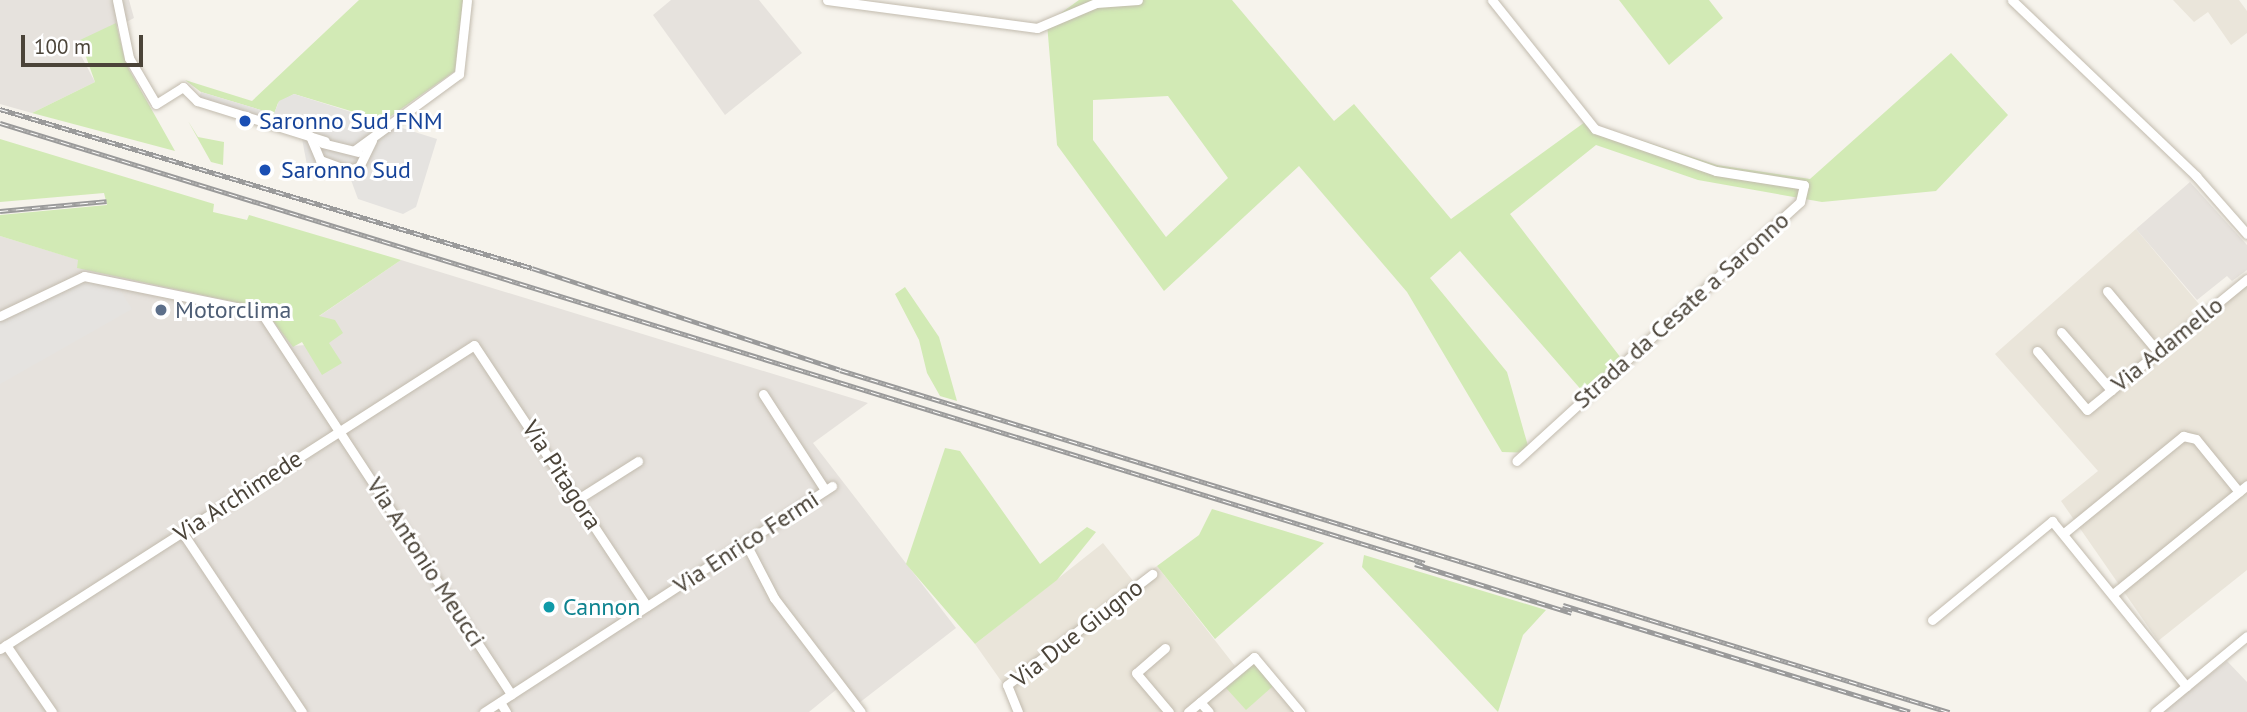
<!DOCTYPE html>
<style>
body{margin:0}
#map{position:relative;width:2247px;height:712px;overflow:hidden;background:#f6f3ec;font-family:"PT Sans",sans-serif}
div>[style]{position:absolute}
[style*='--x']{left:calc(var(--x)*1px);top:calc(var(--y)*1px);width:calc(var(--w)*1px);rotate:calc(var(--a)*1deg)}
.residential>*{inset:0;background:#eae5da}
.industrial>*{inset:0;background:#e6e2dd}
.green>*{inset:0;background:#d2eab5}
.parking>*{inset:0;background:#e5e3e0}
.roads{filter:drop-shadow(0 0 2px #c2bbae) drop-shadow(0 0 2px #c2bbae)}
.minor>*{height:9px;margin:-4.5px;padding:0 4.5px;transform-origin:4.5px;border-radius:4.5px;background:#fff}
.rail>*{height:5px;margin-top:-2.5px;transform-origin:0;background:repeating-linear-gradient(90deg,#fff 0 8px,#9a9a9a 0 16px);box-sizing:border-box;border-block:2px solid #9a9a9a}
.dots>*{width:19px;height:19px;translate:-50% -50%;box-sizing:border-box;border:4px solid #fff;border-radius:50%}
span{translate:-50% -50%;white-space:nowrap;text-align:center;line-height:1.15;-webkit-text-stroke:6px #fff;paint-order:stroke}
.transit-label{font-size:24px;color:#164399}
.left{translate:0 -50%;text-align:left}
.service-label{font-size:24px;color:#4e5e75}
.street-label{font-size:24px;color:#4b4439}
.culture-label{font-size:24px;color:#0d838f}
.scale{position:absolute;left:21px;top:35px;width:122px;height:32px;box-sizing:border-box;border:4px solid #4b4439;border-top:0;padding-left:9px;font-size:21px;line-height:24px;white-space:nowrap;color:#4b4439;-webkit-text-stroke:5px #fff;paint-order:stroke}
</style>
<div id="map">
<div class="residential">
<div style="clip-path:polygon(2173px 0,2239px 0,2247px 11px,2247px 33px,2231px 45px,2208px 12px,2194px 22px)"></div>
<div style="clip-path:polygon(2136px 229px,2209px 316px,2247px 283px,2247px 570px,2158px 641px,2061px 501px,2098px 471px,1995px 354px)"></div>
<div style="clip-path:polygon(1103px 543px,1134px 582px,1157px 566px,1235px 666px,1252px 653px,1297px 712px,1023px 712px,975px 644px)"></div>
</div>
<div class="industrial">
<div style="clip-path:polygon(0 0,129px 0,134px 18px,77px 48px,95px 82px,32px 113px,0 104px)"></div>
<div style="clip-path:polygon(671px 0,759px 0,802px 53px,725px 115px,653px 15px)"></div>
<div style="clip-path:polygon(2190px 182px,2247px 245px,2247px 270px,2232px 281px,2227px 276px,2197px 300px,2136px 229px)"></div>
<div style="clip-path:polygon(0 236px,79px 260px,78px 267px,263px 308px,293px 346px,329px 343px,318px 317px,401px 260px,868px 403px,813px 443px,956px 628px,859px 703px,843px 684px,809px 712px,0 712px)"></div>
<div style="clip-path:polygon(2227px 661px,2247px 682px,2247px 712px,2162px 712px)"></div>
</div>
<div class="green">
<div style="clip-path:polygon(359px 0,463px 0,455px 71px,384px 121px,294px 94px,278px 103px,274px 114px,201px 92px,185px 80px,252px 101px)"></div>
<div style="clip-path:polygon(evenodd,1079px 0,1232px 0,1334px 121px,1354px 104px,1451px 219px,1585px 122px,1717px 165px,1810px 179px,1951px 53px,2008px 115px,1936px 191px,1822px 202px,1698px 180px,1596px 145px,1510px 214px,1621px 358px,1584px 393px,1460px 251px,1430px 278px,1507px 372px,1530px 453px,1502px 452px,1407px 292px,1299px 166px,1164px 291px,1057px 145px,1047px 23px,1079px 0,1168px 96px,1228px 178px,1166px 237px,1093px 140px,1093px 100px,1168px 96px)"></div>
<div style="clip-path:polygon(1619px 0,1709px 0,1723px 18px,1669px 65px)"></div>
<div style="clip-path:polygon(116px 23px,126px 64px,175px 151px,32px 113px,95px 82px,80px 40px)"></div>
<div style="clip-path:polygon(188px 121px,198px 137px,224px 142px,223px 165px,211px 162px)"></div>
<div style="clip-path:polygon(0 139px,214px 204px,213px 212px,247px 220px,249px 215px,401px 260px,319px 316px,335px 320px,343px 333px,329px 343px,342px 363px,322px 375px,302px 342px,293px 347px,263px 308px,77px 268px,78px 260px,0 236px,0 215px,107px 205px,104px 193px,0 202px)"></div>
<div style="clip-path:polygon(905px 287px,939px 337px,957px 401px,940px 396px,927px 373px,919px 340px,895px 294px)"></div>
<div style="clip-path:polygon(945px 448px,960px 451px,1040px 564px,1087px 527px,1096px 532px,1057px 580px,975px 644px,906px 564px)"></div>
<div style="clip-path:polygon(1212px 509px,1324px 543px,1215px 639px,1157px 566px,1199px 535px)"></div>
<div style="clip-path:polygon(1364px 555px,1546px 610px,1523px 635px,1498px 712px,1362px 567px)"></div>
<div style="clip-path:polygon(1254px 664px,1273px 686px,1246px 710px,1226px 688px)"></div>
</div>
<div class="parking">
<div style="clip-path:polygon(201px 92px,274px 114px,279px 101px,294px 94px,437px 139px,416px 207px,403px 214px,358px 199px,351px 180px,307px 165px,302px 139px,272px 129px,273px 121px,199px 98px)"></div>
<div style="clip-path:polygon(84px 277px,118px 287px,132px 309px,0 384px,0 321px)"></div>
</div>
<div class="roads">
<div class="minor">
<div style="--x:117;--y:0;--w:59;--a:78.3"></div>
<div style="--x:129;--y:58;--w:53;--a:59.6"></div>
<div style="--x:156;--y:104;--w:32;--a:-32"></div>
<div style="--x:183;--y:87;--w:20;--a:45"></div>
<div style="--x:197;--y:101;--w:134;--a:17.4"></div>
<div style="--x:827;--y:0;--w:212;--a:7.6"></div>
<div style="--x:1037;--y:28;--w:64;--a:-23"></div>
<div style="--x:1096;--y:3;--w:42;--a:-4.1"></div>
<div style="--x:1492;--y:0;--w:165;--a:51.4"></div>
<div style="--x:1595;--y:129;--w:128;--a:19.1"></div>
<div style="--x:1716;--y:171;--w:89;--a:9"></div>
<div style="--x:1804;--y:185;--w:17;--a:103"></div>
<div style="--x:1800;--y:202;--w:384;--a:137.6"></div>
<div style="--x:2012;--y:0;--w:255;--a:43.7"></div>
<div style="--x:2196;--y:176;--w:77;--a:48.7"></div>
<div style="--x:310;--y:136;--w:26;--a:67"></div>
<div style="--x:320;--y:160;--w:29;--a:20"></div>
<div style="--x:347;--y:170;--w:12;--a:-14"></div>
<div style="--x:359;--y:167;--w:30;--a:-64"></div>
<div style="--x:322;--y:143;--w:37;--a:14"></div>
<div style="--x:355;--y:150;--w:129;--a:-36.2"></div>
<div style="--x:459;--y:74;--w:74;--a:-83.8"></div>
<div style="--x:2107;--y:291;--w:80;--a:50.1"></div>
<div style="--x:0;--y:316;--w:93;--a:-25.5"></div>
<div style="--x:84;--y:276;--w:181;--a:11.5"></div>
<div style="--x:261;--y:312;--w:457;--a:56.8"></div>
<div style="--x:2061;--y:332;--w:77;--a:49.2"></div>
<div style="--x:2037;--y:351;--w:77;--a:49.7"></div>
<div style="--x:2087;--y:410;--w:207;--a:-39.3"></div>
<div style="--x:763;--y:394;--w:114;--a:57.1"></div>
<div style="--x:578;--y:499;--w:71;--a:-32.3"></div>
<div style="--x:182;--y:532;--w:216;--a:56.3"></div>
<div style="--x:2064;--y:533;--w:154;--a:-39.2"></div>
<div style="--x:2183;--y:436;--w:13;--a:13"></div>
<div style="--x:2196;--y:439;--w:68;--a:50.9"></div>
<div style="--x:745;--y:542;--w:63;--a:62.6"></div>
<div style="--x:774;--y:598;--w:143;--a:52.7"></div>
<div style="--x:2113;--y:594;--w:173;--a:-39.1"></div>
<div style="--x:1932;--y:620;--w:156;--a:-39.5"></div>
<div style="--x:2052;--y:521;--w:213;--a:50.9"></div>
<div style="--x:6;--y:645;--w:81;--a:55.5"></div>
<div style="--x:1165;--y:648;--w:38;--a:139"></div>
<div style="--x:1136;--y:673;--w:51;--a:49.8"></div>
<div style="--x:0;--y:649;--w:563;--a:-32.67"></div>
<div style="--x:474;--y:345;--w:313;--a:56.5"></div>
<div style="--x:500;--y:702;--w:12;--a:59"></div>
<div style="--x:1200;--y:702;--w:13;--a:48"></div>
<div style="--x:484;--y:712;--w:415;--a:-33"></div>
<div style="--x:1018;--y:712;--w:29;--a:-112"></div>
<div style="--x:1007;--y:685;--w:183;--a:-37.4"></div>
<div style="--x:1188;--y:712;--w:86;--a:-39.8"></div>
<div style="--x:1254;--y:657;--w:72;--a:50.1"></div>
<div style="--x:2155;--y:712;--w:119;--a:-39.6"></div>
</div>
</div>
<div class="rail">
<div style="--x:0;--y:109;--w:555;--a:16.64"></div>
<div style="--x:532;--y:268;--w:324;--a:18.3"></div>
<div style="--x:840;--y:370;--w:1161;--a:17.14"></div>
<div style="--x:0;--y:123;--w:1491;--a:17.16"></div>
<div style="--x:0;--y:211;--w:107;--a:-5.3"></div>
<div style="--x:1415;--y:564;--w:164;--a:17.3"></div>
<div style="--x:1563;--y:605;--w:363;--a:17.1"></div>
</div>
<div class="dots">
<div style="left:245px;top:121px;background:#1a4fb4"></div>
<div style="left:265px;top:170px;background:#1a4fb4"></div>
<div style="left:161px;top:310px;background:#5c6f8a"></div>
<div style="left:549px;top:607px;background:#0f9aa8"></div>
</div>
<div class="transit-label">
<span class="left" style="left:259px;top:121px">Saronno Sud FNM</span>
<span class="left" style="left:281px;top:170px">Saronno Sud</span>
</div>
<div class="service-label">
<span class="left" style="left:175px;top:310px">Motorclima</span>
</div>
<div class="street-label">
<span style="left:1681px;top:310px;rotate:-42deg">Strada da Cesate a Saronno</span>
<span style="left:2167px;top:344px;rotate:-39deg">Via Adamello</span>
<span style="left:562px;top:475px;rotate:57deg">Via Pitagora</span>
<span style="left:238px;top:496px;rotate:-33deg">Via Archimede</span>
<span style="left:746px;top:542px;rotate:-33deg">Via Enrico Fermi</span>
<span style="left:426px;top:562px;rotate:57deg">Via Antonio Meucci</span>
<span style="left:1077px;top:633px;rotate:-38deg">Via Due Giugno</span>
</div>
<div class="culture-label">
<span class="left" style="left:563px;top:607px">Cannon</span>
</div>
<div class="scale">100 m</div>
</div>
